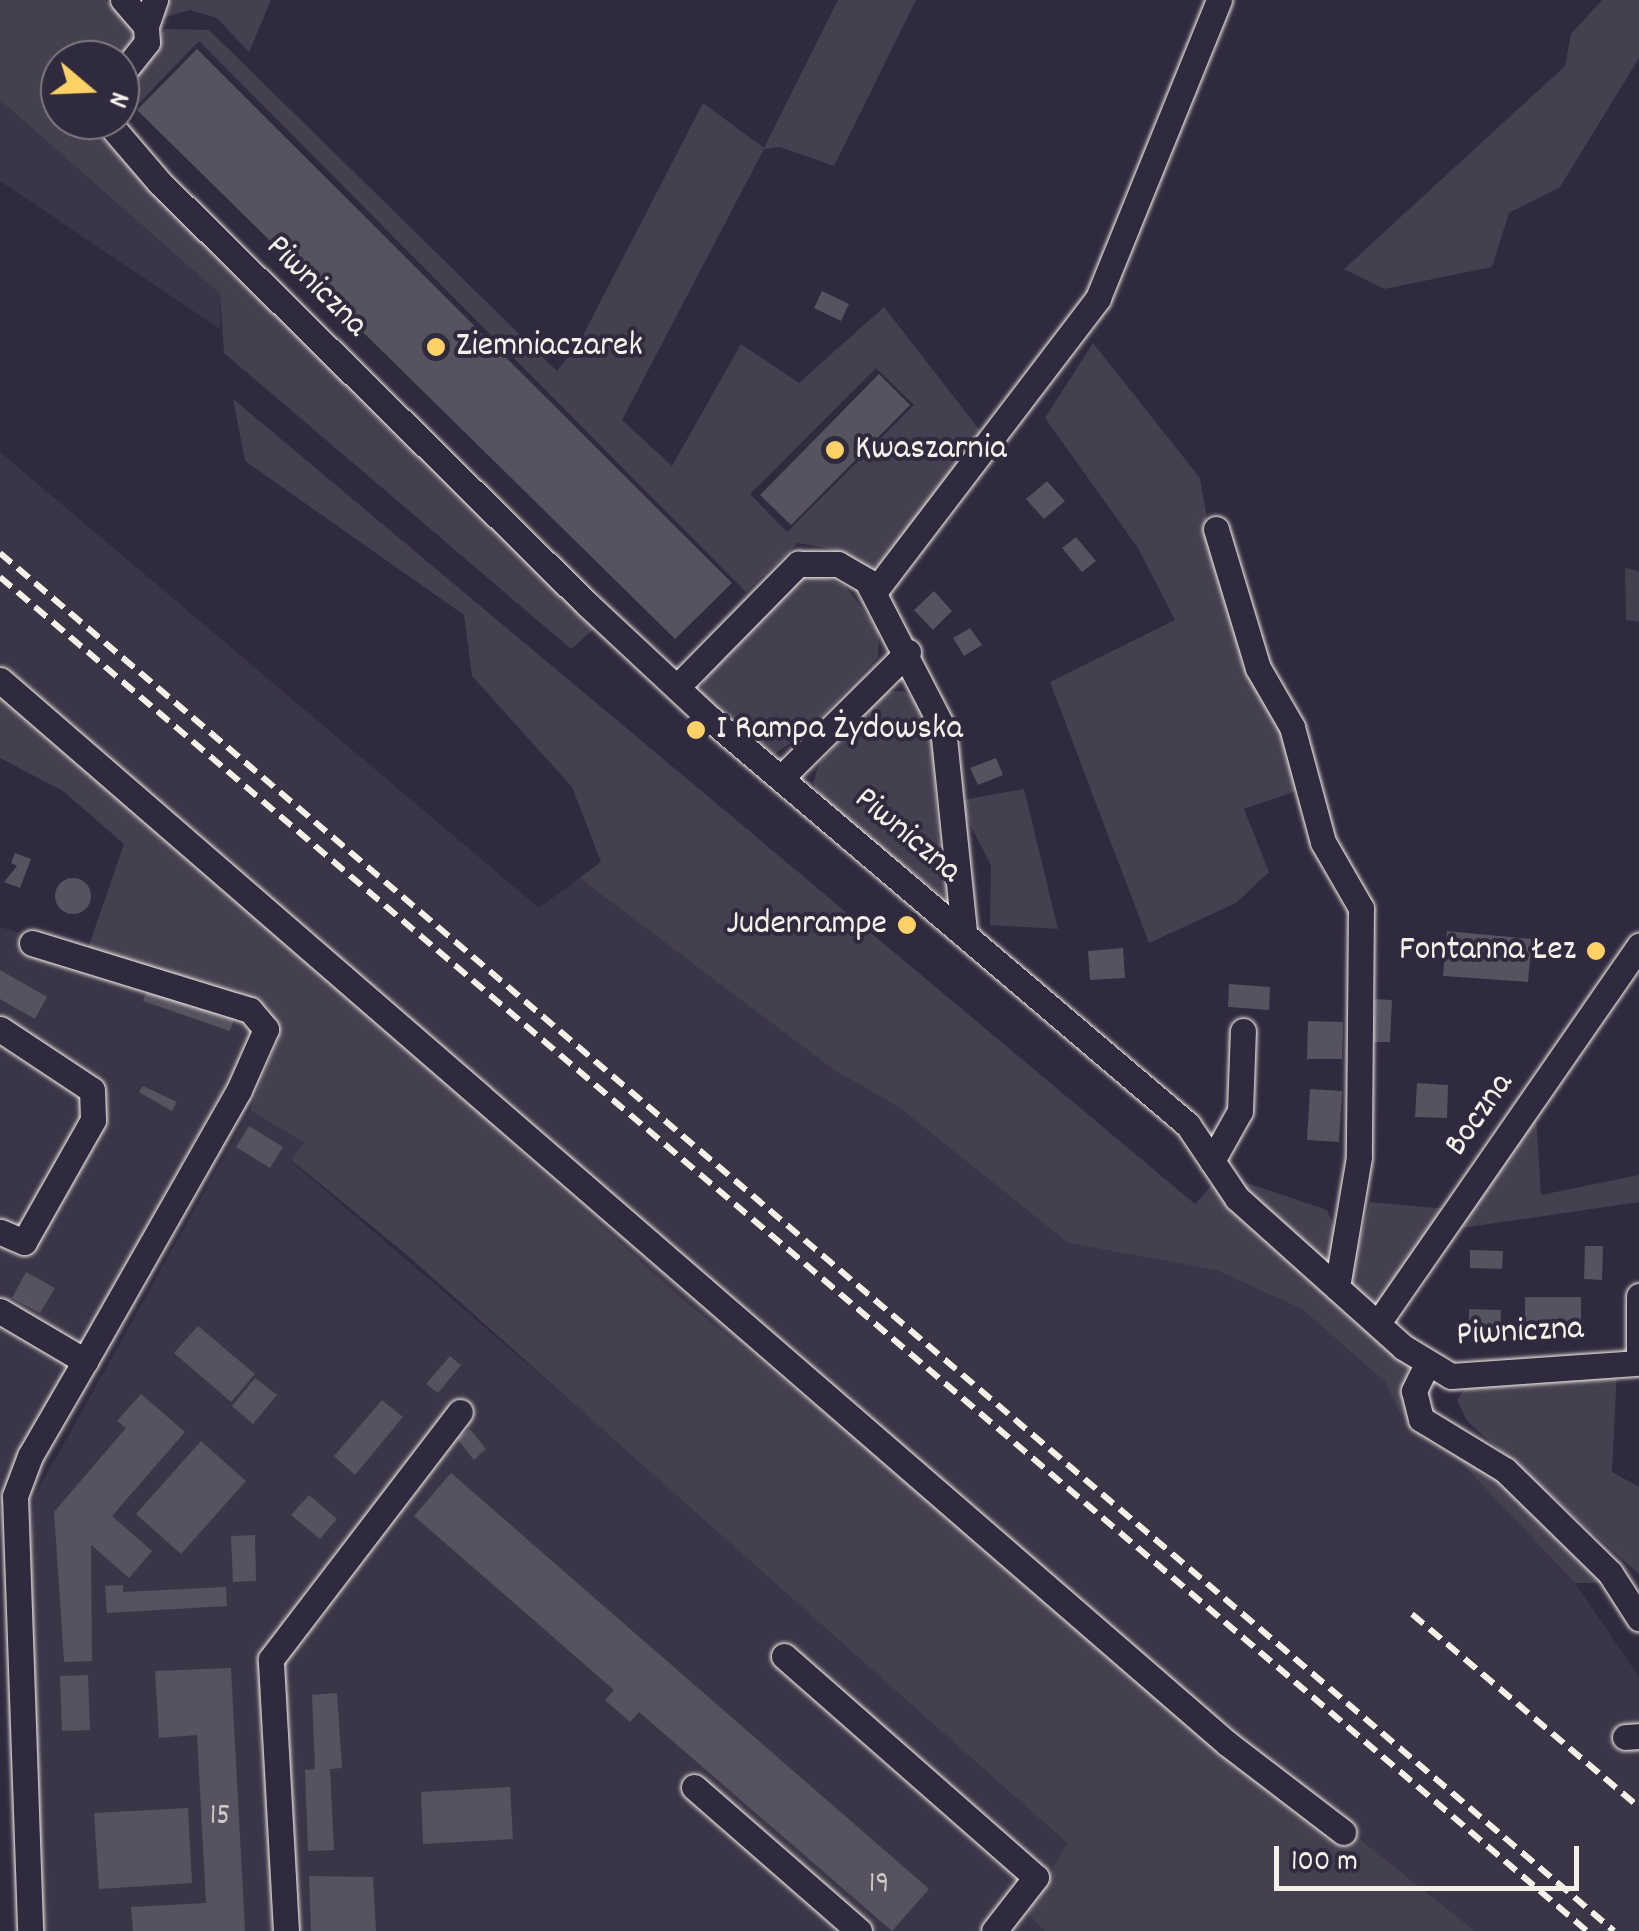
<!DOCTYPE html>
<meta charset="utf-8">
<style>
body{margin:0}
#map{position:relative;width:1639px;height:1931px;overflow:hidden;background:#2f2a3d;font-family:Dekko,sans-serif}
div>[style]{position:absolute}
[style*='--x']{left:calc(var(--x)*1px);top:calc(var(--y)*1px);width:calc(var(--w)*1px);rotate:calc(var(--a)*1deg)}
.built>*{inset:0;background:#3b3647}
.green>*{inset:0;background:#454050}
.building>*{inset:0;background:#56525f}
.round{border-radius:50%}
.roads{filter:drop-shadow(0 0 2px #f4f1e8) drop-shadow(0 0 2px #f4f1e8)}
.minor>*{height:25px;margin:-12.5px;padding:0 12.5px;transform-origin:12.5px;border-radius:12.5px;background:#2f2a3d}
.rail>*{height:6px;margin-top:-3px;transform-origin:0;background:repeating-linear-gradient(90deg,#f4f1e8 0 15px,transparent 0 23px)}
.dots>*{width:28px;height:28px;translate:-50% -50%;box-sizing:border-box;border:5px solid #2f2a3d;border-radius:50%}
span{translate:-50% -50%;white-space:nowrap;text-align:center;line-height:1.15;-webkit-text-stroke:8px #2f2a3d;paint-order:stroke}
.number-label{font-size:30px;color:#ccc9c6}
.number-label span{-webkit-text-stroke-width:0}
.street-label{font-size:35px;color:#f4f1e8}
.poi-label{font-size:35px;color:#f4f1e8}
.left{translate:0 -50%;text-align:left}
.right{translate:-100% -50%;text-align:right}
.north{position:absolute;left:40px;top:40px;width:100px;height:100px;box-sizing:border-box;background:#2f2a3d;border:2px solid #7e7a81;border-radius:50%;rotate:109deg;font-size:28px;font-weight:700;line-height:40px;text-align:center;color:#f4f1e8}
.north::after{content:'';display:block;margin:auto;width:35px;height:45px;background:#ffd166;clip-path:polygon(50% 0,100% 100%,50% 72%,0 100%)}
.scale{position:absolute;left:1274px;top:1846px;width:305px;height:45px;box-sizing:border-box;border:5px solid #f4f1e8;border-top:0;padding-left:12px;font-size:30px;line-height:35px;white-space:nowrap;color:#f4f1e8;-webkit-text-stroke:8px #2f2a3d;paint-order:stroke}
</style>
<div id="map">
<div class="built">
<div style="clip-path:polygon(0 100px,220px 294px,220px 329px,0 181px)"></div>
<div style="clip-path:polygon(0 452px,539px 908px,579px 878px,834px 1070px,900px 1108px,1068px 1243px,1216px 1270px,1302px 1309px,1385px 1382px,1401px 1412px,1447px 1448px,1575px 1583px,1639px 1677px,1639px 1931px,1475px 1931px,687px 1303px,0 693px)"></div>
<div style="clip-path:polygon(0 927px,268px 1008px,13px 1468px,0 1539px)"></div>
<div style="clip-path:polygon(250px 1110px,304px 1143px,291px 1161px,613px 1437px,1067px 1843px,1027px 1912px,1044px 1931px,44px 1931px,29px 1584px,34px 1497px)"></div>
</div>
<div class="green">
<div style="clip-path:polygon(0 0,105px 0,128px 18px,134px 43px,120px 60px,60px 60px,60px 120px,98px 120px,97px 134px,596px 627px,571px 649px,224px 353px,220px 294px,0 100px)"></div>
<div style="clip-path:polygon(141px 0,271px 0,249px 52px,217px 18px,190px 10px,162px 18px)"></div>
<div style="clip-path:polygon(evenodd,838px 0,916px 0,834px 166px,780px 147px,764px 149px,622px 420px,672px 466px,741px 344px,799px 383px,884px 307px,982px 433px,884px 564px,867px 568px,827px 548px,798px 543px,746px 592px,199px 41px,118px 125px,120px 95px,165px 29px,209px 30px,557px 371px,579px 343px,703px 103px,764px 148px,838px 0,876px 368px,914px 405px,787px 532px,750px 494px,876px 368px)"></div>
<div style="clip-path:polygon(1602px 0,1639px 0,1639px 58px,1560px 187px,1509px 213px,1492px 267px,1384px 289px,1344px 269px,1565px 66px,1571px 34px)"></div>
<div style="clip-path:polygon(1093px 343px,1200px 478px,1212px 549px,1289px 738px,1299px 790px,1244px 809px,1269px 872px,1236px 903px,1149px 943px,1050px 682px,1175px 620px,1138px 548px,1045px 418px)"></div>
<div style="clip-path:polygon(233px 399px,1195px 1204px,1213px 1184px,1271px 1246px,1409px 1360px,1407px 1388px,1604px 1583px,1575px 1583px,1447px 1448px,1400px 1412px,1385px 1382px,1302px 1309px,1216px 1270px,1068px 1243px,900px 1108px,834px 1070px,579px 878px,601px 862px,572px 787px,472px 676px,464px 615px,245px 461px)"></div>
<div style="clip-path:polygon(1625px 567px,1639px 572px,1639px 622px,1626px 620px)"></div>
<div style="clip-path:polygon(821px 576px,845px 586px,879px 631px,878px 657px,808px 731px,773px 755px,700px 693px,709px 666px,794px 581px)"></div>
<div style="clip-path:polygon(903px 691px,921px 703px,932px 739px,938px 837px,951px 902px,828px 808px,813px 783px,819px 764px,881px 692px)"></div>
<div style="clip-path:polygon(0 693px,365px 996px,533px 1164px,687px 1303px,1475px 1931px,1044px 1931px,1027px 1913px,1067px 1843px,407px 1255px,291px 1160px,304px 1143px,250px 1110px,278px 1038px,268px 1008px,87px 951px,124px 844px,63px 791px,0 758px)"></div>
<div style="clip-path:polygon(1024px 789px,1058px 929px,990px 925px,991px 865px,958px 801px)"></div>
<div style="clip-path:polygon(1536px 1117px,1541px 1195px,1639px 1175px,1639px 1202px,1455px 1229px)"></div>
<div style="clip-path:polygon(1229px 1177px,1327px 1210px,1336px 1231px,1327px 1266px)"></div>
<div style="clip-path:polygon(1370px 1202px,1447px 1209px,1377px 1306px,1348px 1284px)"></div>
<div style="clip-path:polygon(1617px 1372px,1612px 1472px,1639px 1487px,1639px 1574px,1467px 1421px,1457px 1400px,1466px 1387px)"></div>
</div>
<div class="building">
<div style="clip-path:polygon(197px 49px,732px 583px,675px 639px,137px 110px)"></div>
<div style="clip-path:polygon(822px 291px,849px 304px,841px 321px,814px 308px)"></div>
<div style="clip-path:polygon(879px 374px,910px 405px,791px 525px,760px 495px)"></div>
<div style="clip-path:polygon(1047px 481px,1065px 501px,1044px 519px,1026px 499px)"></div>
<div style="clip-path:polygon(1076px 537px,1096px 561px,1082px 572px,1062px 548px)"></div>
<div style="clip-path:polygon(934px 591px,952px 611px,933px 630px,914px 610px)"></div>
<div style="clip-path:polygon(970px 628px,982px 645px,964px 656px,953px 638px)"></div>
<div style="clip-path:polygon(996px 758px,1003px 775px,978px 785px,970px 768px)"></div>
<div style="clip-path:polygon(15px 853px,31px 859px,20px 888px,4px 882px,17px 866px,11px 863px)"></div>
<div class="round" style="left:55px;top:878px;width:36px;height:36px"></div>
<div style="clip-path:polygon(1447px 931px,1532px 939px,1528px 982px,1443px 976px)"></div>
<div style="clip-path:polygon(1123px 948px,1125px 978px,1090px 980px,1088px 951px)"></div>
<div style="clip-path:polygon(0 970px,47px 997px,35px 1019px,0 999px)"></div>
<div style="clip-path:polygon(149px 984px,236px 1014px,230px 1031px,143px 1001px)"></div>
<div style="clip-path:polygon(1229px 984px,1270px 987px,1269px 1010px,1228px 1007px)"></div>
<div style="clip-path:polygon(1375px 999px,1392px 1000px,1390px 1042px,1374px 1042px)"></div>
<div style="clip-path:polygon(1308px 1021px,1343px 1022px,1342px 1059px,1307px 1059px)"></div>
<div style="clip-path:polygon(1417px 1083px,1448px 1085px,1447px 1118px,1415px 1117px)"></div>
<div style="clip-path:polygon(143px 1086px,177px 1102px,172px 1111px,139px 1092px)"></div>
<div style="clip-path:polygon(1310px 1089px,1342px 1091px,1339px 1142px,1307px 1140px)"></div>
<div style="clip-path:polygon(249px 1126px,283px 1147px,270px 1168px,236px 1147px)"></div>
<div style="clip-path:polygon(1585px 1246px,1603px 1246px,1602px 1280px,1584px 1279px)"></div>
<div style="clip-path:polygon(1470px 1250px,1503px 1251px,1502px 1269px,1470px 1268px)"></div>
<div style="clip-path:polygon(26px 1272px,55px 1288px,40px 1313px,12px 1298px)"></div>
<div style="clip-path:polygon(1525px 1297px,1581px 1297px,1581px 1325px,1525px 1325px)"></div>
<div style="clip-path:polygon(1469px 1309px,1501px 1310px,1500px 1335px,1469px 1335px)"></div>
<div style="clip-path:polygon(198px 1326px,255px 1374px,231px 1402px,174px 1353px)"></div>
<div style="clip-path:polygon(450px 1356px,461px 1365px,438px 1393px,426px 1384px)"></div>
<div style="clip-path:polygon(255px 1378px,277px 1395px,253px 1424px,232px 1406px)"></div>
<div style="clip-path:polygon(141px 1394px,185px 1432px,112px 1516px,152px 1551px,129px 1578px,91px 1545px,92px 1661px,64px 1662px,54px 1512px,126px 1428px,117px 1421px)"></div>
<div style="clip-path:polygon(382px 1400px,403px 1417px,355px 1475px,334px 1456px)"></div>
<div style="clip-path:polygon(470px 1429px,486px 1449px,474px 1460px,457px 1439px)"></div>
<div style="clip-path:polygon(201px 1441px,246px 1481px,181px 1554px,136px 1514px)"></div>
<div style="clip-path:polygon(451px 1473px,929px 1889px,892px 1931px,639px 1712px,630px 1722px,605px 1700px,614px 1690px,414px 1516px)"></div>
<div style="clip-path:polygon(309px 1495px,337px 1519px,320px 1539px,291px 1515px)"></div>
<div style="clip-path:polygon(255px 1535px,256px 1581px,233px 1582px,231px 1536px)"></div>
<div style="clip-path:polygon(123px 1585px,123px 1592px,226px 1587px,227px 1606px,107px 1613px,105px 1586px)"></div>
<div style="clip-path:polygon(231px 1668px,245px 1931px,133px 1931px,131px 1907px,206px 1903px,197px 1735px,159px 1738px,155px 1671px)"></div>
<div style="clip-path:polygon(88px 1675px,90px 1730px,62px 1731px,60px 1676px)"></div>
<div style="clip-path:polygon(337px 1693px,342px 1768px,330px 1769px,334px 1850px,308px 1851px,305px 1770px,315px 1769px,312px 1695px)"></div>
<div style="clip-path:polygon(510px 1787px,513px 1839px,423px 1844px,421px 1792px)"></div>
<div style="clip-path:polygon(188px 1808px,192px 1883px,99px 1889px,94px 1813px)"></div>
<div style="clip-path:polygon(309px 1876px,373px 1877px,376px 1931px,311px 1931px)"></div>
</div>
<div class="roads">
<div class="minor">
<div style="--x:146;--y:26;--w:28;--a:-71"></div>
<div style="--x:120;--y:76;--w:43;--a:-51.5"></div>
<div style="--x:147;--y:42;--w:16;--a:-94"></div>
<div style="--x:146;--y:26;--w:35;--a:-131"></div>
<div style="--x:106;--y:120;--w:83;--a:49.4"></div>
<div style="--x:160;--y:183;--w:601;--a:44.6"></div>
<div style="--x:588;--y:605;--w:163;--a:43"></div>
<div style="--x:707;--y:716;--w:631;--a:40.37"></div>
<div style="--x:1188;--y:1125;--w:88;--a:56.1"></div>
<div style="--x:1237;--y:1198;--w:223;--a:41.9"></div>
<div style="--x:1403;--y:1347;--w:56;--a:31.1"></div>
<div style="--x:1451;--y:1376;--w:188;--a:-4"></div>
<div style="--x:1216;--y:529;--w:145;--a:73.2"></div>
<div style="--x:1258;--y:668;--w:68;--a:60"></div>
<div style="--x:1292;--y:727;--w:119;--a:74.9"></div>
<div style="--x:1323;--y:842;--w:76;--a:60.1"></div>
<div style="--x:1361;--y:908;--w:249;--a:90.5"></div>
<div style="--x:1359;--y:1157;--w:132;--a:99.6"></div>
<div style="--x:875;--y:591;--w:368;--a:-52.7"></div>
<div style="--x:1098;--y:298;--w:322;--a:-67.9"></div>
<div style="--x:0;--y:680;--w:1625;--a:40.91"></div>
<div style="--x:1228;--y:1744;--w:145;--a:37.4"></div>
<div style="--x:677;--y:687;--w:173;--a:-45.5"></div>
<div style="--x:798;--y:564;--w:40;--a:0"></div>
<div style="--x:838;--y:564;--w:34;--a:30"></div>
<div style="--x:867;--y:581;--w:165;--a:62.7"></div>
<div style="--x:943;--y:728;--w:203;--a:84.1"></div>
<div style="--x:781;--y:778;--w:179;--a:-44.8"></div>
<div style="--x:32;--y:943;--w:228;--a:17.1"></div>
<div style="--x:250;--y:1010;--w:25;--a:50"></div>
<div style="--x:266;--y:1029;--w:67;--a:113.9"></div>
<div style="--x:239;--y:1090;--w:312;--a:119.6"></div>
<div style="--x:0;--y:1029;--w:110;--a:33.5"></div>
<div style="--x:92;--y:1090;--w:30;--a:88"></div>
<div style="--x:93;--y:1120;--w:140;--a:119.5"></div>
<div style="--x:24;--y:1242;--w:26;--a:-157"></div>
<div style="--x:1212;--y:1161;--w:57;--a:-60.8"></div>
<div style="--x:1240;--y:1111;--w:80;--a:-87.9"></div>
<div style="--x:1639;--y:1296;--w:59;--a:90"></div>
<div style="--x:0;--y:1311;--w:99;--a:30.5"></div>
<div style="--x:85;--y:1361;--w:110;--a:120.1"></div>
<div style="--x:30;--y:1456;--w:43;--a:110.6"></div>
<div style="--x:15;--y:1496;--w:435;--a:88"></div>
<div style="--x:1378;--y:1323;--w:459;--a:-55.3"></div>
<div style="--x:1427;--y:1364;--w:30;--a:116"></div>
<div style="--x:1414;--y:1391;--w:29;--a:76"></div>
<div style="--x:1421;--y:1419;--w:98;--a:31.3"></div>
<div style="--x:1505;--y:1470;--w:147;--a:44.4"></div>
<div style="--x:1610;--y:1573;--w:54;--a:57.2"></div>
<div style="--x:784;--y:1656;--w:335;--a:41.3"></div>
<div style="--x:1036;--y:1877;--w:68;--a:127.9"></div>
<div style="--x:1625;--y:1737;--w:14;--a:-4"></div>
<div style="--x:694;--y:1787;--w:219;--a:41.1"></div>
<div style="--x:286;--y:1931;--w:272;--a:-93.2"></div>
<div style="--x:271;--y:1659;--w:311;--a:-52.6"></div>
</div>
</div>
<div class="rail">
<div style="--x:0;--y:553;--w:2122;--a:40.49"></div>
<div style="--x:0;--y:577;--w:2086;--a:40.47"></div>
<div style="--x:1412;--y:1614;--w:298;--a:40.4"></div>
</div>
<div class="dots">
<div style="left:436px;top:347px;background:#ffd166"></div>
<div style="left:835px;top:450px;background:#ffd166"></div>
<div style="left:696px;top:730px;background:#ffd166"></div>
<div style="left:907px;top:925px;background:#ffd166"></div>
<div style="left:1596px;top:951px;background:#ffd166"></div>
</div>
<div class="number-label">
<span style="left:220px;top:1818px">15</span>
<span style="left:879px;top:1886px">19</span>
</div>
<div class="street-label">
<span style="left:316px;top:287px;rotate:45deg">Piwniczna</span>
<span style="left:907px;top:836px;rotate:40deg">Piwniczna</span>
<span style="left:1480px;top:1115px;rotate:-55deg">Boczna</span>
<span style="left:1520px;top:1333px;rotate:-3deg">Piwniczna</span>
</div>
<div class="poi-label">
<span class="left" style="left:456px;top:347px">Ziemniaczarek</span>
<span class="left" style="left:855px;top:450px">Kwaszarnia</span>
<span class="left" style="left:716px;top:730px">I Rampa Żydowska</span>
<span class="right" style="left:887px;top:925px">Judenrampe</span>
<span class="right" style="left:1576px;top:951px">Fontanna Łez</span>
</div>
<div class="north">N</div>
<div class="scale">100 m</div>
</div>
